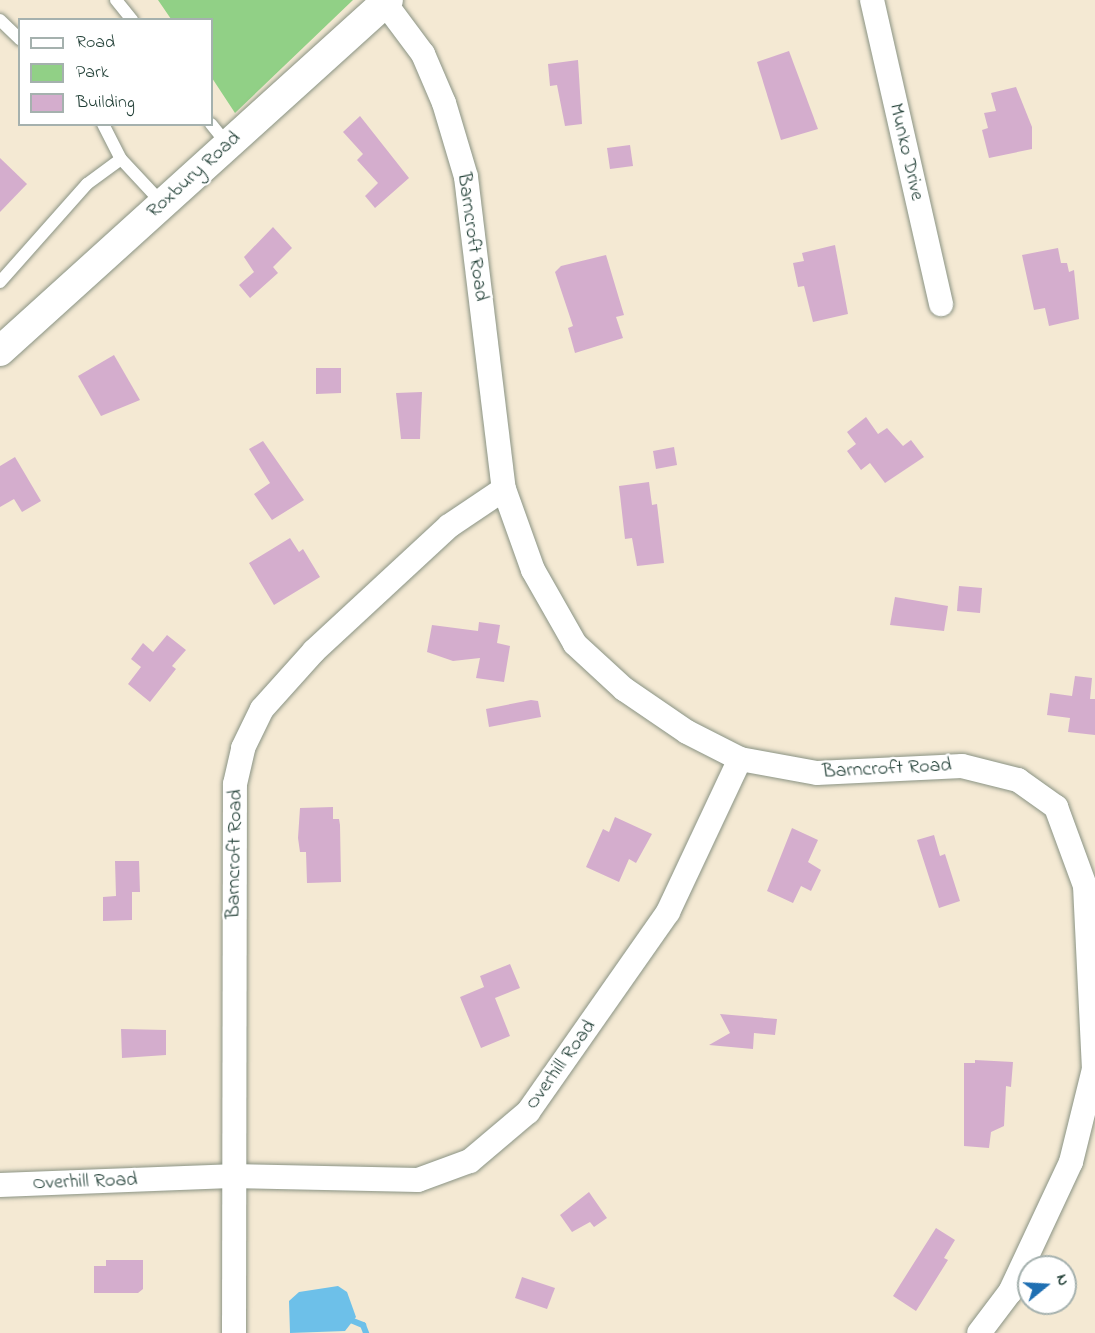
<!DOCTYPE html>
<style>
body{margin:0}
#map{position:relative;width:1095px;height:1333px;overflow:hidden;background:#f4e9d3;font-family:"Indie Flower",sans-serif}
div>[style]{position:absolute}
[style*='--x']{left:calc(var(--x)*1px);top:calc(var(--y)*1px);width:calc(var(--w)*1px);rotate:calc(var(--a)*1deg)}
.green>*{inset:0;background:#91d086}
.water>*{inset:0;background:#6dc0e9}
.stream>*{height:6px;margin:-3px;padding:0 3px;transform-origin:3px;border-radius:3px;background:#6dc0e9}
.building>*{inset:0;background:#d4adcd}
.roads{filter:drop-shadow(0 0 2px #8a9384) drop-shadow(0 0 2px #8a9384)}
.service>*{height:12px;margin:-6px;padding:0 6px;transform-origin:6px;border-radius:6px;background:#fff}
.minor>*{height:24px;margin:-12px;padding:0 12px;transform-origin:12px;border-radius:12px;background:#fff}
.tertiary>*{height:30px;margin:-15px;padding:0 15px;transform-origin:15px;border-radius:15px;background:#fff}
span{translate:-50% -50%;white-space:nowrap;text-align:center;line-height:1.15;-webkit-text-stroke:4.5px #fff;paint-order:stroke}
.street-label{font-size:20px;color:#1f3d34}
.legend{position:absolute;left:18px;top:18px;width:195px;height:108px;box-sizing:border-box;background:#fff;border:2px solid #a5b1ae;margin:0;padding:8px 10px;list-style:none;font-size:18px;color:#1f3d34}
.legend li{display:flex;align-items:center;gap:12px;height:30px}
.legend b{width:30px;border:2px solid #a5b1ae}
.north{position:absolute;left:1017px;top:1255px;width:60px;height:60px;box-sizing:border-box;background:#fff;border:2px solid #a5b1ae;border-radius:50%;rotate:72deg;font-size:16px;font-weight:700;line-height:24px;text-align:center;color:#1f3d34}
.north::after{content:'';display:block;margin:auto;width:21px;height:27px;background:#1f6fb2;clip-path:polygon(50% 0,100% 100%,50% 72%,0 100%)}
</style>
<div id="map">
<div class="green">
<div style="clip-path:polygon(158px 0,353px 0,235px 113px,212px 78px,212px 20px,171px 19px)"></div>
</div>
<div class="water">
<div style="clip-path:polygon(338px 1286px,347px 1292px,356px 1317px,345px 1331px,290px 1333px,289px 1301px,299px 1292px)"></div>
</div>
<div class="stream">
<div style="--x:353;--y:1321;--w:11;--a:22"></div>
<div style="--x:363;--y:1325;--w:9;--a:69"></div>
</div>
<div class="building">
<div style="clip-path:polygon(789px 51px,818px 129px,781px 140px,757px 62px)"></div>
<div style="clip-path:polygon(578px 60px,582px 124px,565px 126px,557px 85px,550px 86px,548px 64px)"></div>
<div style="clip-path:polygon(1016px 87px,1032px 127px,1032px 149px,989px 158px,982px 130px,988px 128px,984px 113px,996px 111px,991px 93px)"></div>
<div style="clip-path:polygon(360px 116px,409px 178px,375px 208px,365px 196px,378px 183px,357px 160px,363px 154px,343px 132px)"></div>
<div style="clip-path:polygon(630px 145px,633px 166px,610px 169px,607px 148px)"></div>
<div style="clip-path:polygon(0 158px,27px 184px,0 212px)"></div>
<div style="clip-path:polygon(273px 227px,292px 248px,273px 267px,278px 273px,250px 298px,239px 285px,254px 272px,244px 257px)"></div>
<div style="clip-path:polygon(835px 245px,848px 314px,813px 322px,804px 286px,798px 287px,793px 263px,804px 261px,802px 253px)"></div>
<div style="clip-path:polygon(1058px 248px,1061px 263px,1067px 263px,1069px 272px,1074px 270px,1079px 319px,1049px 326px,1045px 308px,1034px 310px,1022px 255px)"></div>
<div style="clip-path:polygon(606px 255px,624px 315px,616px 317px,623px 338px,575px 353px,568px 328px,573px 326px,555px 272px,561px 266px)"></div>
<div style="clip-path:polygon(114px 355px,140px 400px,101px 416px,78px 376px)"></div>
<div style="clip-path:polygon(316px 368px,341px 368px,341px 393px,316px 394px)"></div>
<div style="clip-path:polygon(422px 392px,420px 439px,401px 439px,396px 393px)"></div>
<div style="clip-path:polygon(866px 417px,878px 434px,887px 428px,903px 446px,911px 440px,924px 457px,885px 483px,870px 463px,861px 470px,847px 451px,856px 444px,847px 432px)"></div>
<div style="clip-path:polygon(263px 441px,304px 500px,272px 520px,254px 494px,270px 483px,249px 449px)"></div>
<div style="clip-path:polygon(674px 447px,677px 465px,656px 469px,653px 451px)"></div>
<div style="clip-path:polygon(15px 457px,41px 501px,22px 512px,14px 499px,0 507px,0 466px)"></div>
<div style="clip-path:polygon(649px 482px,652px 505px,657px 504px,664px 563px,637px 566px,632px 538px,625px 539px,619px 486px)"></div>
<div style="clip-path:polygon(290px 538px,299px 552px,303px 549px,320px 577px,274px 605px,249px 563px)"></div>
<div style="clip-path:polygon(959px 586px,982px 588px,980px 613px,957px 611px)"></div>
<div style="clip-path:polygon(895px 597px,948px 606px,944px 631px,890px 625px)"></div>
<div style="clip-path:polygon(479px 622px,500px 625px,497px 643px,510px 646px,504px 682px,476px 678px,480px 658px,453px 661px,427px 652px,432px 625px,478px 631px)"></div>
<div style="clip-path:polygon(167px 635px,186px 650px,172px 666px,176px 669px,150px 702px,128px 684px,141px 667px,131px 659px,143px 643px,153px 652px)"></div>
<div style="clip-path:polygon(1075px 676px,1092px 678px,1090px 699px,1095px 699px,1095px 735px,1068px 732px,1070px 718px,1047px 715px,1050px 693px,1072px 696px)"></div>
<div style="clip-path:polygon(531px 700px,538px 701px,541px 717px,489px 727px,486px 709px)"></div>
<div style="clip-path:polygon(333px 807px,333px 819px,339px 819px,340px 825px,341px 882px,307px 883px,306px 852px,300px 852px,298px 838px,300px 808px)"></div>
<div style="clip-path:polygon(615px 817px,652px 834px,636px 863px,629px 859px,619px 882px,586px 867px,603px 829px,609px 832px)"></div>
<div style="clip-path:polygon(792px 828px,818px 840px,808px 862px,821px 870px,811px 891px,801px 886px,793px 903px,767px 891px)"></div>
<div style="clip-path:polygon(934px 835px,940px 856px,945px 854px,960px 901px,939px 908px,917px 840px)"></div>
<div style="clip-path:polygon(115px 861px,139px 861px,140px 892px,132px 892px,132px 920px,103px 921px,103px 897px,116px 896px)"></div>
<div style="clip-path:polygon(510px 964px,520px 988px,495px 998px,510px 1036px,481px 1048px,460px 997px,484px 987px,480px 976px)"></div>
<div style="clip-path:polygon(720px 1014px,777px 1019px,775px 1035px,754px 1033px,753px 1049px,709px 1045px,730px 1033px)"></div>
<div style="clip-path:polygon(121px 1029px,166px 1030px,166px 1055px,122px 1058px)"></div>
<div style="clip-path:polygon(975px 1060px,1013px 1062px,1011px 1087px,1006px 1086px,1004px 1126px,991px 1132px,989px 1148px,964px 1146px,964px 1063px,975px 1063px)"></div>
<div style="clip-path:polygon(589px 1192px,607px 1218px,594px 1227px,590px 1222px,572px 1232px,560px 1215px)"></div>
<div style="clip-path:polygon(936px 1228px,955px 1240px,944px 1258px,948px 1260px,916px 1311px,893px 1296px)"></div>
<div style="clip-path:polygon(106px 1260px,143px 1260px,143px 1289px,138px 1293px,94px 1293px,94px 1266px,106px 1266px)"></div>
<div style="clip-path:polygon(522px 1277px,555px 1288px,547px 1309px,515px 1298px)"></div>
</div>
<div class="roads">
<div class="service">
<div style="--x:116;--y:0;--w:26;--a:51"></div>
<div style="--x:0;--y:20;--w:28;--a:44"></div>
<div style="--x:103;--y:124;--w:39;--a:63"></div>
<div style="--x:121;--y:159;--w:60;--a:47"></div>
<div style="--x:211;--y:124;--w:26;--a:51"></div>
<div style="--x:0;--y:282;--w:131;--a:-48.4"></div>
<div style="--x:87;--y:184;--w:42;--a:-36.3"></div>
</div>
<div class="minor">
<div style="--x:872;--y:0;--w:312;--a:77.2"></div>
<div style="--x:385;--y:3;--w:64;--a:53.3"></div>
<div style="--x:423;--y:54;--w:53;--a:66.8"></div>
<div style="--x:444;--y:103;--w:77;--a:73.4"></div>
<div style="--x:466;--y:177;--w:314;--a:83.1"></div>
<div style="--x:504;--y:489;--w:86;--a:70.3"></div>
<div style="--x:533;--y:570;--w:85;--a:60.4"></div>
<div style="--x:575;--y:644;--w:67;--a:42.6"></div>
<div style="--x:624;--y:689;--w:76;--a:34.3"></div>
<div style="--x:687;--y:732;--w:59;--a:27"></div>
<div style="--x:740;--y:759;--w:78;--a:10.3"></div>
<div style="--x:817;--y:773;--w:145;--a:-2.8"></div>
<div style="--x:962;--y:766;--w:58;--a:14"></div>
<div style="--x:1018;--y:780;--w:47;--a:35.4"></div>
<div style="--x:1056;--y:807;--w:84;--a:69.8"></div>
<div style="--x:1085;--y:886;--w:183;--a:87.2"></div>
<div style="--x:1094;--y:1069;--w:96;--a:103.9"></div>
<div style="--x:1071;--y:1162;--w:144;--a:115.1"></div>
<div style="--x:1010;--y:1292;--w:51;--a:127.1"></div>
<div style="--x:0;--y:1185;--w:231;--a:-2.2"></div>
<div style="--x:231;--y:1176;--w:187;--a:1.2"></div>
<div style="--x:418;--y:1180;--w:55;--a:-20.1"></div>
<div style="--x:470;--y:1161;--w:76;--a:-40.2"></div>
<div style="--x:528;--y:1112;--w:244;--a:-55"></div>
<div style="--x:668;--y:912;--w:169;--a:-64.8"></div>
<div style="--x:234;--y:1333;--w:549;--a:-89.9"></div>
<div style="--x:235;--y:784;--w:37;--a:-77"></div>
<div style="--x:243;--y:748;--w:43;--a:-64"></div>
<div style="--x:262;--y:709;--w:78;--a:-48.1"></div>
<div style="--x:314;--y:651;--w:184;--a:-42.8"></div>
<div style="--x:449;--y:526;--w:66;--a:-33.9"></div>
</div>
<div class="tertiary">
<div style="--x:0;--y:351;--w:523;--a:-42.13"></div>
</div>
</div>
<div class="street-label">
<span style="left:906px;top:152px;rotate:77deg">Munko Drive</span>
<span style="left:194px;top:175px;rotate:-42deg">Roxbury Road</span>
<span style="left:472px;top:237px;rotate:82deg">Barncroft Road</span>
<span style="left:887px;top:769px;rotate:-3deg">Barncroft Road</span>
<span style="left:235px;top:854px;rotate:-89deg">Barncroft Road</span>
<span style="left:561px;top:1065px;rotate:-54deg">Overhill Road</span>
<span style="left:85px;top:1182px;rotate:-2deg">Overhill Road</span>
</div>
<ul class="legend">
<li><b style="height:8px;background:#fff"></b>Road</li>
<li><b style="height:16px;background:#91d086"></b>Park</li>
<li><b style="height:16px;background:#d4adcd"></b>Building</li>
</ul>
<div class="north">N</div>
</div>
